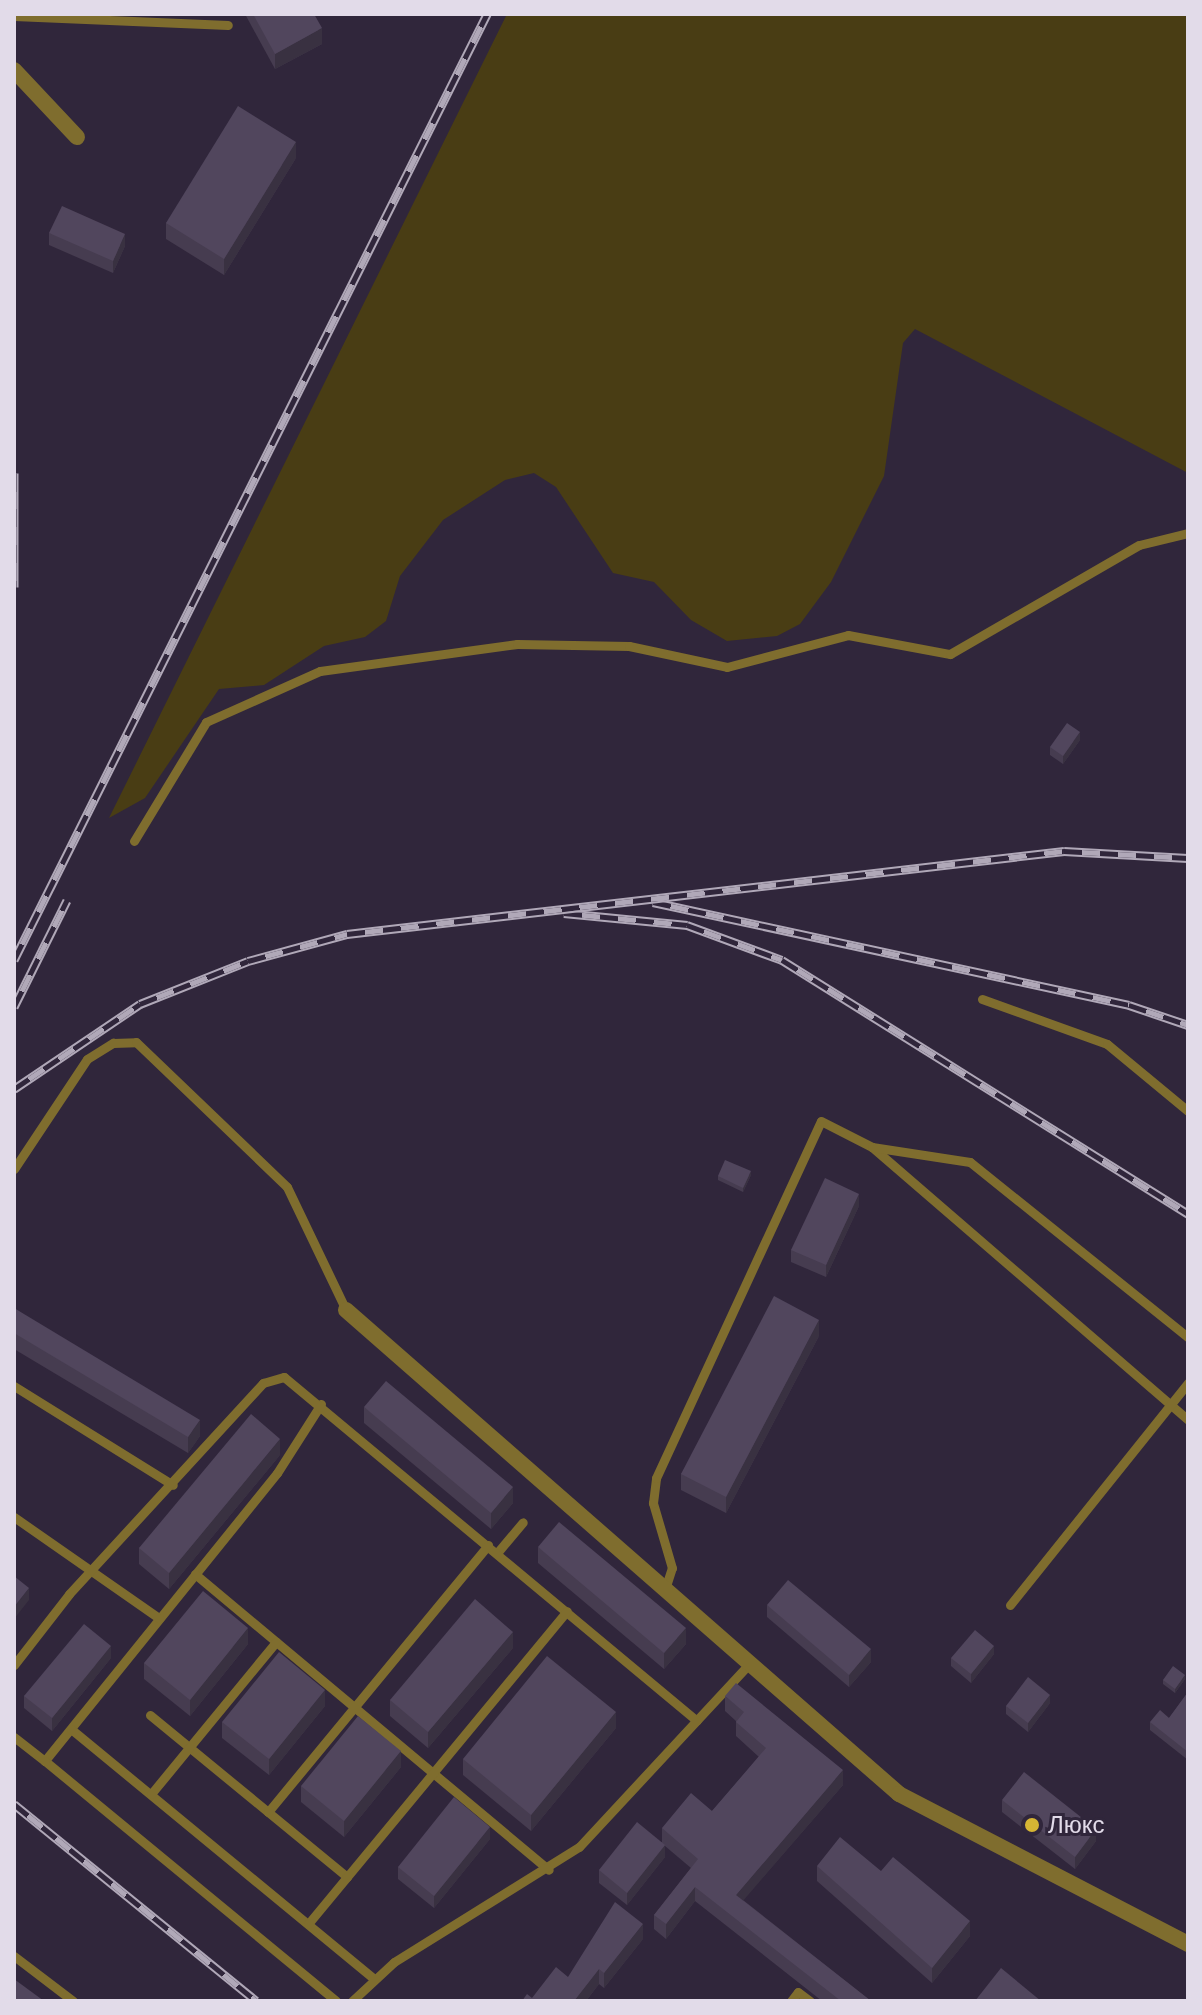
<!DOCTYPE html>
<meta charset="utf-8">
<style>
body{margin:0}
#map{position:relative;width:1202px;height:2015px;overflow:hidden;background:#30263b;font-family:Arial,sans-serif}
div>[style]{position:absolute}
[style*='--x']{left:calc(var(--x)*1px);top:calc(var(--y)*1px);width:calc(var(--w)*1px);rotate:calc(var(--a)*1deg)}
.green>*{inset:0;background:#493d14}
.lane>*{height:9px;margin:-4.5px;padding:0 4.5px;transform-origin:4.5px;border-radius:4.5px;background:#7f6d2e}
.street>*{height:16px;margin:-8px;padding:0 8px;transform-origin:8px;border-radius:8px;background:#7f6d2e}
.rail>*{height:9px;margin-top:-4.5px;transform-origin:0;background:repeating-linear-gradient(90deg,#30263b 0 18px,#b0a8b8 0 36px);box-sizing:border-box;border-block:2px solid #b0a8b8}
.wall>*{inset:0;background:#463c50}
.shaded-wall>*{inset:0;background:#393141}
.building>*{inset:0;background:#51465d}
.dots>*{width:22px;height:22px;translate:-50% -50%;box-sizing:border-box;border:4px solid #30263b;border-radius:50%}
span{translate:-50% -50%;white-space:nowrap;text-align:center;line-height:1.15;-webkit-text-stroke:6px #30263b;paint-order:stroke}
.poi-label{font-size:24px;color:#e2dbe9}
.left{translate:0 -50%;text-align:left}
.frame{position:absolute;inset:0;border:16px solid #e2dbe9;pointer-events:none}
</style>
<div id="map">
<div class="green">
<div style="clip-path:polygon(507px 14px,1188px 14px,1188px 473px,915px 329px,903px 343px,884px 476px,831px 582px,800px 624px,777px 636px,727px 641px,691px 620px,654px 582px,613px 573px,556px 487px,534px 473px,505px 480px,443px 520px,400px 576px,386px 621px,365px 637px,324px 646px,264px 685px,219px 689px,145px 798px,109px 818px)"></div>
</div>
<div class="lane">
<div style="--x:14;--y:16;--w:214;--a:2.4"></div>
<div style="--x:134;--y:841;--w:139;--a:-58.8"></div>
<div style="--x:206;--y:722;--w:125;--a:-24.1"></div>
<div style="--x:320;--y:671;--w:199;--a:-7.8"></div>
<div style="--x:517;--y:644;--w:112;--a:1"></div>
<div style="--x:629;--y:646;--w:100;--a:12.1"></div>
<div style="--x:727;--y:667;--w:125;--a:-14.8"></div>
<div style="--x:848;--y:635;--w:104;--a:10.6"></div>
<div style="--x:950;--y:654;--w:218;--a:-30"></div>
<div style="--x:1139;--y:545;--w:50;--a:-13.8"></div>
<div style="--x:982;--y:999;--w:133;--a:19.8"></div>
<div style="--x:1107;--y:1044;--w:105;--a:39.6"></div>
<div style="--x:872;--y:1147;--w:418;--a:40.8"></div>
<div style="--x:14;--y:1169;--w:132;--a:-56.4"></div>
<div style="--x:87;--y:1059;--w:31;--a:-32"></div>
<div style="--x:113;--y:1043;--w:23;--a:-2"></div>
<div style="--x:136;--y:1042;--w:209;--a:43.8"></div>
<div style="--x:287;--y:1187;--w:136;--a:64.4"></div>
<div style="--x:14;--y:1386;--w:187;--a:31.9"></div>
<div style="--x:321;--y:1404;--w:82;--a:122.5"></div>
<div style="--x:277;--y:1473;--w:370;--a:128.9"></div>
<div style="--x:45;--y:1761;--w:377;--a:39.5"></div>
<div style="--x:14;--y:1517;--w:177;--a:34.9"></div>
<div style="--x:497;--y:1553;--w:40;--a:-50"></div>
<div style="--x:195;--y:1574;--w:461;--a:39.9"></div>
<div style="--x:666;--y:1586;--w:19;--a:-72"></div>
<div style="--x:672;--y:1568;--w:68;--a:-106.3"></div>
<div style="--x:653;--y:1503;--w:25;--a:-83"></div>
<div style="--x:656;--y:1478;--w:393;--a:-65.2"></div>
<div style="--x:821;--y:1121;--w:57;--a:27"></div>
<div style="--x:872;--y:1147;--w:99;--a:8.7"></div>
<div style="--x:970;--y:1162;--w:280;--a:38.8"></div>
<div style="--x:1010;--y:1605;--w:285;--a:-51.3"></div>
<div style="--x:14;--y:1665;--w:90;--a:-52.2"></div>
<div style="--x:69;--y:1594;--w:287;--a:-47.4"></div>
<div style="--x:263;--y:1383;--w:22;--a:-16"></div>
<div style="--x:284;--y:1377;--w:537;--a:39.79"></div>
<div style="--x:150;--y:1715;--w:255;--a:39.4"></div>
<div style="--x:71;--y:1729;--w:391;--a:39.5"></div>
<div style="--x:14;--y:1737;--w:39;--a:38"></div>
<div style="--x:151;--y:1794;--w:197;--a:-50.6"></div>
<div style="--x:268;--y:1812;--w:346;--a:-50.5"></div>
<div style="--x:308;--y:1924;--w:406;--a:-50.4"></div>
<div style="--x:14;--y:1956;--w:74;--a:37.3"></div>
<div style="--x:352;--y:2001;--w:57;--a:-42.9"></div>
<div style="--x:394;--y:1962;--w:218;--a:-31.9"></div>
<div style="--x:579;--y:1847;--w:251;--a:-47.1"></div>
<div style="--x:791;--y:2001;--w:11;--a:-52"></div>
<div style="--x:798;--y:1992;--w:15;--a:37"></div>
</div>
<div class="street">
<div style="--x:14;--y:70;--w:92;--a:46.8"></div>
<div style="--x:346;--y:1310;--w:735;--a:41.19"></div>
<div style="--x:899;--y:1794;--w:326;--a:27.4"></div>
</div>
<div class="rail">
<div style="--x:14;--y:473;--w:114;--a:90"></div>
<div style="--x:653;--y:902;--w:487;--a:12.2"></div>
<div style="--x:1129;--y:1005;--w:62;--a:18.7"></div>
<div style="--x:564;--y:913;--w:124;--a:5.6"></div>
<div style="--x:687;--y:925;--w:101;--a:20.2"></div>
<div style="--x:782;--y:960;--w:479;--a:32"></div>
<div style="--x:14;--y:960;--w:1058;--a:-63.43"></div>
<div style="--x:14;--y:1007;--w:119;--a:-63.6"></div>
<div style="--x:14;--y:1089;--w:152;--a:-34"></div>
<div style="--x:140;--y:1004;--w:116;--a:-21.7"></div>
<div style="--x:248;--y:961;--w:103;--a:-15.3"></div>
<div style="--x:347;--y:934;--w:722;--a:-6.6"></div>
<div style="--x:1064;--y:851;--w:124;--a:3.2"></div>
<div style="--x:14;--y:1804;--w:312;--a:39.1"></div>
</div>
<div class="wall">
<div style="clip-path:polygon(245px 14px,314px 14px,322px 44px,275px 69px)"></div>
<div style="clip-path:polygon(296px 158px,224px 275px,166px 239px,166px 223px)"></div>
<div style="clip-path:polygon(49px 233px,125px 246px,113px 273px,49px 245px)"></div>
<div style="clip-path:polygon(1080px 740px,1063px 764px,1050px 755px,1050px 747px)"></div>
<div style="clip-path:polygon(751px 1175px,743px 1192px,718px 1180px,718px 1176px)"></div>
<div style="clip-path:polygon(859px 1206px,826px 1277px,791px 1262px,791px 1250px)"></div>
<div style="clip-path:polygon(14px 1308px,200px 1436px,188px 1453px,14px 1349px)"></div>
<div style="clip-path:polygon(819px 1336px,726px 1513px,681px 1490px,681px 1474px)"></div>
<div style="clip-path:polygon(364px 1407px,513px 1503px,491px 1529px,364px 1423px)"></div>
<div style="clip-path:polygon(280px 1455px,169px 1589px,139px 1564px,139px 1548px)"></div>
<div style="clip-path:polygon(538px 1547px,686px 1644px,664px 1669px,538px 1563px)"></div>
<div style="clip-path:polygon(767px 1605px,871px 1662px,849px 1687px,767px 1617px)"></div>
<div style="clip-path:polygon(248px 1644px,190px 1716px,144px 1679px,144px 1663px)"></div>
<div style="clip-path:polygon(513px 1648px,428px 1748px,390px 1716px,390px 1700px)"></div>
<div style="clip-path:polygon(994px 1654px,971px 1683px,951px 1666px,951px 1658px)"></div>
<div style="clip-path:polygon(111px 1658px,52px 1731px,24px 1708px,24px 1696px)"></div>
<div style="clip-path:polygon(1185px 1679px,1175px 1693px,1163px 1684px,1163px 1680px)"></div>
<div style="clip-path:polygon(1188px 1692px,1188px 1760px,1150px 1730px,1150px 1722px,1169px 1718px)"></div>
<div style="clip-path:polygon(725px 1696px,843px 1785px,743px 1900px,871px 2001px,822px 2001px,695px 1901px,666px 1939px,654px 1929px,654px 1915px,691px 1868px,665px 1846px,665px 1857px,627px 1905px,599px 1883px,599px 1870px,662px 1842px,662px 1828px,712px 1811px,759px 1757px,736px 1736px,736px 1721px,725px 1711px)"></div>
<div style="clip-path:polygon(1050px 1703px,1028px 1732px,1006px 1714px,1006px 1706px)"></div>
<div style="clip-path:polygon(325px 1706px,269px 1775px,222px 1738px,222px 1722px)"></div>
<div style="clip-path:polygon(616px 1728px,531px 1831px,463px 1775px,463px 1759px)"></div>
<div style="clip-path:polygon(401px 1767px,344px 1837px,301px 1802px,301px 1786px)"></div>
<div style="clip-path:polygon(1002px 1800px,1096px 1841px,1075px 1869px,1002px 1812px)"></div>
<div style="clip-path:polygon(490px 1839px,434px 1908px,398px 1879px,398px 1867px)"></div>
<div style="clip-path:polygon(817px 1866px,881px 1871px,970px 1936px,932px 1983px,817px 1881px)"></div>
<div style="clip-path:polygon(643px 1939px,604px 1988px,599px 1984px,586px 2001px,522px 2001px,532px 1998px,568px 1977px)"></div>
</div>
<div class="shaded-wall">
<div style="clip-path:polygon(322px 28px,322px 44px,275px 69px,275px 54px)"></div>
<div style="clip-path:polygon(296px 142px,296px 158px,224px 275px,224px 259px)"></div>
<div style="clip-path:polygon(125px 234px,125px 246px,113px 273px,113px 261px)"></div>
<div style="clip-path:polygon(1080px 732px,1080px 740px,1063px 764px,1063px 756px)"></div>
<div style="clip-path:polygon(751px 1171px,751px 1175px,743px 1192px,743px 1188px)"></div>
<div style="clip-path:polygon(859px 1194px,859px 1206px,826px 1277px,826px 1265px)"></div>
<div style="clip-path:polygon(819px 1320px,819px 1336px,726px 1513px,726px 1497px)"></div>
<div style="clip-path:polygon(200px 1420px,200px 1436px,188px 1453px,188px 1437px)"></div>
<div style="clip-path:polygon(280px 1439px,280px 1455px,169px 1589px,169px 1573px)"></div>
<div style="clip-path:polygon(513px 1487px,513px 1503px,491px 1529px,491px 1513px)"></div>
<div style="clip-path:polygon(29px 1588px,29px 1600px,14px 1619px,14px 1607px)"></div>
<div style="clip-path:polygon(248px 1628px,248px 1644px,190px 1716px,190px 1700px)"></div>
<div style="clip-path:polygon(686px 1628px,686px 1644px,664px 1669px,664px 1653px)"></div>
<div style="clip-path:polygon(513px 1632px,513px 1648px,428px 1748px,428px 1732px)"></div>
<div style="clip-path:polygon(111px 1646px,111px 1658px,52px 1731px,52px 1718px)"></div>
<div style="clip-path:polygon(994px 1646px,994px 1654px,971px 1683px,971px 1674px)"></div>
<div style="clip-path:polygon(871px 1649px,871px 1662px,849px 1687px,849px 1675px)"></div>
<div style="clip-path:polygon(1185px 1675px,1185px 1679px,1175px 1693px,1175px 1689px)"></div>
<div style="clip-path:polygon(325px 1690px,325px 1706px,269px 1775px,269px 1759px)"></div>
<div style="clip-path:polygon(1050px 1695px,1050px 1703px,1028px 1732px,1028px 1723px)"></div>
<div style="clip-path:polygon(616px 1712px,616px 1728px,531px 1831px,531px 1815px)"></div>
<div style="clip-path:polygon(401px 1751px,401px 1767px,344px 1837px,344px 1821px)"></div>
<div style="clip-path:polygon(843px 1770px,843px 1785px,736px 1909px,736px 1895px)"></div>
<div style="clip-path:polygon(490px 1827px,490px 1839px,434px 1908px,434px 1896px)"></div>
<div style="clip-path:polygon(1096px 1829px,1096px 1841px,1075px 1869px,1075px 1857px)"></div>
<div style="clip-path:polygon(665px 1845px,665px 1857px,627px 1905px,627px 1893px)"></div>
<div style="clip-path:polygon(695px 1887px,695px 1901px,666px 1939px,666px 1924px)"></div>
<div style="clip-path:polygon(970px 1921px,970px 1936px,932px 1983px,932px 1968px)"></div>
<div style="clip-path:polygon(643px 1924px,643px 1939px,604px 1988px,604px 1973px)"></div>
<div style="clip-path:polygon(599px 1969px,599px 1984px,586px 2001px,574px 2001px)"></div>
</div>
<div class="building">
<div style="clip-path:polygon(253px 14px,314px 14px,322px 28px,275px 54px)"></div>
<div style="clip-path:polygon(238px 106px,296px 142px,224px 259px,166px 223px)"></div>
<div style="clip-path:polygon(62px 206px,125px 234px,113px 261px,49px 233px)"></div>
<div style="clip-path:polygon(1067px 723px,1080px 732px,1063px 756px,1050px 747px)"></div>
<div style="clip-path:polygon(725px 1160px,751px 1171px,743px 1188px,718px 1176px)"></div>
<div style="clip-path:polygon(825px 1178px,859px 1194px,826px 1265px,791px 1250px)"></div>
<div style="clip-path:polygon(774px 1296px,819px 1320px,726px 1497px,681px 1474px)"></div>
<div style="clip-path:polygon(14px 1308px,200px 1420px,188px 1437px,14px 1333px)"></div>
<div style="clip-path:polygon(386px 1381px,513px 1487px,491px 1513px,364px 1407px)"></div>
<div style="clip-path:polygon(251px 1414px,280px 1439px,169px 1573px,139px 1548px)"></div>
<div style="clip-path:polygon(559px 1522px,686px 1628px,664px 1653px,538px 1547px)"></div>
<div style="clip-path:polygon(14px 1576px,29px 1588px,14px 1607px)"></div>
<div style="clip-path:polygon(788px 1580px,871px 1649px,849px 1675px,767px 1605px)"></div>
<div style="clip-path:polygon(203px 1591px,248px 1628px,190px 1700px,144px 1663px)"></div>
<div style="clip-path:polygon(475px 1599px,513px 1632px,428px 1732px,390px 1700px)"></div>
<div style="clip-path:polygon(84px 1624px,111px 1646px,52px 1718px,24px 1696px)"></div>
<div style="clip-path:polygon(975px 1630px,994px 1646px,971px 1674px,951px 1658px)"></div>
<div style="clip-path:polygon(279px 1652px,325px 1690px,269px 1759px,222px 1722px)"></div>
<div style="clip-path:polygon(547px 1656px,616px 1712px,531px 1815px,463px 1759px)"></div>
<div style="clip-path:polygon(1173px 1666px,1185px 1675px,1175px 1689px,1163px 1680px)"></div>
<div style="clip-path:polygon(1028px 1677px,1050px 1695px,1028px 1723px,1006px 1706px)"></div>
<div style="clip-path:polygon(736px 1683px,843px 1770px,736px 1895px,871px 2001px,841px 2001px,695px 1887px,666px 1924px,654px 1915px,698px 1859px,662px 1828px,691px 1793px,712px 1811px,766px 1748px,736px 1722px,744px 1712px,725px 1696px)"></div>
<div style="clip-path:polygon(1188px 1692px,1188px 1752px,1150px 1722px,1160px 1710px,1169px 1718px)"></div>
<div style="clip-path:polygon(358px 1716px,401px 1751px,344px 1821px,301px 1786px)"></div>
<div style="clip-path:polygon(1024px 1772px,1096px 1829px,1075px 1857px,1002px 1800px)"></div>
<div style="clip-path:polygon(454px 1797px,490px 1827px,434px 1896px,398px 1867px)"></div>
<div style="clip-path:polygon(637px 1822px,665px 1845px,627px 1893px,599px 1870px)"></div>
<div style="clip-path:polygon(840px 1837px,881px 1871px,893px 1857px,970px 1921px,932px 1968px,817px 1866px)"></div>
<div style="clip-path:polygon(615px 1902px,643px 1924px,604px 1973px,599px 1969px,574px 2001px,522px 2001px,527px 1994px,532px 1998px,556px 1967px,568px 1977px)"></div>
<div style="clip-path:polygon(1001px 1968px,1041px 2001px,975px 2001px)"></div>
<div style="clip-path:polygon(14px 1979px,44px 2001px,14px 2001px)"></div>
</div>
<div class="dots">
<div style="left:1032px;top:1825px;background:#d6b534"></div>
</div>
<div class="poi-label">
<span class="left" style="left:1048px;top:1825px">Люкс</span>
</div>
<div class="frame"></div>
</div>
